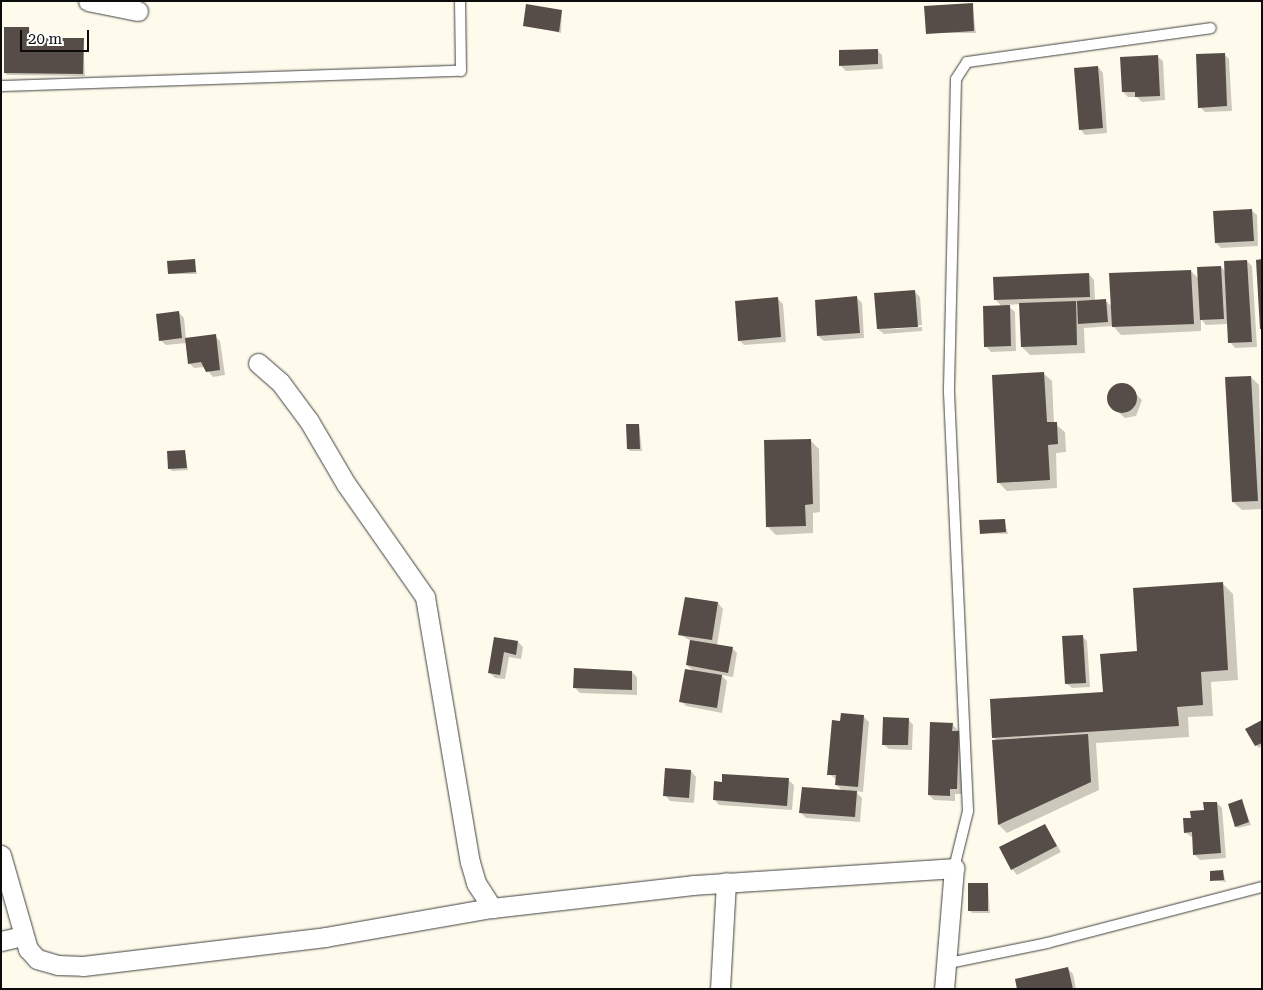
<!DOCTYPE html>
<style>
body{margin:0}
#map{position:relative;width:1263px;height:990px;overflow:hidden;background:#fffbec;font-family:"Roboto Serif",serif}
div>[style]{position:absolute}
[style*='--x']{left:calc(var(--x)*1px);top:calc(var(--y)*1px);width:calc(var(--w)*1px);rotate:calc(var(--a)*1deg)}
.shadow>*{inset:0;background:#0003}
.building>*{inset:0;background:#564d48}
.round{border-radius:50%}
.roads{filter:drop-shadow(0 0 1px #3f3f3f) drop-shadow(0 0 1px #3f3f3f)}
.lane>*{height:10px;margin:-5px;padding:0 5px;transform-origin:5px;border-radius:5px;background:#fff}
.street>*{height:19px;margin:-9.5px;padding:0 9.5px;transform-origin:9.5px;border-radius:9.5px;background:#fff}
span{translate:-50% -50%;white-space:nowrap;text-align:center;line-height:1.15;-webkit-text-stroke:5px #fff;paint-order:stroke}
.frame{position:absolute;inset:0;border:2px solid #0c0c0c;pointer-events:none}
.scale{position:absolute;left:20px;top:30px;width:69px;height:22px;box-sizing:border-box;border:2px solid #0c0c0c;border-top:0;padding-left:6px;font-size:15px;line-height:18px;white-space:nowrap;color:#0c0c0c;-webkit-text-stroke:4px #fff;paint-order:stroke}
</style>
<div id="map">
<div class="shadow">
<div style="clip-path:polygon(972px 4px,976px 33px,927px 33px)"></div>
<div style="clip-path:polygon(562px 11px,561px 33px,524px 25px)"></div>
<div style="clip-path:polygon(29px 28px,31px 39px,83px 39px,85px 76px,7px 75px,5px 73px)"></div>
<div style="clip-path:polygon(877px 50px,882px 55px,883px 69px,846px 71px,841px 66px)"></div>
<div style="clip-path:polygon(1224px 54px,1229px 59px,1232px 111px,1205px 112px,1200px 107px)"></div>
<div style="clip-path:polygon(1157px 56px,1163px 61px,1165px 100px,1142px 102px,1137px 97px,1128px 97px,1123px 92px)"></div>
<div style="clip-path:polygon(1098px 67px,1103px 73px,1107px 133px,1085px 135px,1080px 129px)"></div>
<div style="clip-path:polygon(1251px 210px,1257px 215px,1258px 246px,1221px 248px,1216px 243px)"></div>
<div style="clip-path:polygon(194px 260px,197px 274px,169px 274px)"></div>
<div style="clip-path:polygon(1247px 261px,1252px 266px,1257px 347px,1235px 348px,1230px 342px,1228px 324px,1206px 325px,1201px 319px,1201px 331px,1121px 335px,1113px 326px,1084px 328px,1085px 353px,1030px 355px,1022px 347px,1021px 304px,1007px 305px,1015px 312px,1016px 351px,991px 352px,986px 346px,1002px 307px,995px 299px,1089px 274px,1094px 280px,1095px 301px,1106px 301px,1112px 307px,1191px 271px,1199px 279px,1221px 267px,1226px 272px)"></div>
<div style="clip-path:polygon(915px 292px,920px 297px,922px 325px,881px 330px,922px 327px,922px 331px,884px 334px,878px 329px)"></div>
<div style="clip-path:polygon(777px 298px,783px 304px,786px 342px,744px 345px,739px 340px)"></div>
<div style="clip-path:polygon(857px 298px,862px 303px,864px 338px,824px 341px,818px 336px)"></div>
<div style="clip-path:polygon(178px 312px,184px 318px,186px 339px,215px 336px,220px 341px,225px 375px,213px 377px,205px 367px,194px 368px,189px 363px,186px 343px,166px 345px,160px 340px)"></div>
<div style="clip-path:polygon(1043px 373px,1052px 381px,1054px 423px,1065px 432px,1066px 452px,1056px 453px,1057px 488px,1007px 491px,999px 483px)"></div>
<div style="clip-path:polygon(1251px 377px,1259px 385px,1262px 509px,1242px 510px,1233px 502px)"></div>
<div style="clip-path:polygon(1117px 385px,1128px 386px,1142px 400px,1136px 416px,1125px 418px,1110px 405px,1109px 393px)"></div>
<div style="clip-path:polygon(639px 425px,642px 451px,630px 451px,628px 449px)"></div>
<div style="clip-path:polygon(811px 441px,819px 449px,820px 512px,813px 513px,813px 533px,776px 535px,767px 526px)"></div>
<div style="clip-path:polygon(185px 451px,188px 470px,172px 471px,170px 469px)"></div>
<div style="clip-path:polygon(1004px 520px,1008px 534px,981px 533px)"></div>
<div style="clip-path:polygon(1222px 583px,1233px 594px,1238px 680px,1211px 682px,1213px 716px,1188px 717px,1189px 737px,1096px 743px,1099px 790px,1007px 833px,999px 825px,997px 741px,993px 737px,1104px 693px,1138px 652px)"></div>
<div style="clip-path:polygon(718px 603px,723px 609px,717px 645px,732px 648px,737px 653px,733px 677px,721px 675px,727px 681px,722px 713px,686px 706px,681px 701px,693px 671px,687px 665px,691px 641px,679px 634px)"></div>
<div style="clip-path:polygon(1082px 636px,1087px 641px,1090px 687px,1072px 688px,1066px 683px)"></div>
<div style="clip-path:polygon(495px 638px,518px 642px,523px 647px,521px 659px,509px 657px,505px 679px,495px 678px,489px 672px)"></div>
<div style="clip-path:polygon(632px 672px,637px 677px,637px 695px,580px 693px,574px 687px)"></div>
<div style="clip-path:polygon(863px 716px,869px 722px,863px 792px,855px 791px,862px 798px,860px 822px,806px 818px,801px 813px,843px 792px,837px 785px,837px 780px,829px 774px)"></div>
<div style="clip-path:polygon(908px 719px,913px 725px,912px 750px,889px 749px,883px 744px)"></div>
<div style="clip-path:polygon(1262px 721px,1262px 746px,1259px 748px,1256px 745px)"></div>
<div style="clip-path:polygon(952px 724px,964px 737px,962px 794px,955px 794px,955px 801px,934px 800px,929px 795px)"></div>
<div style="clip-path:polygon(691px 771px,696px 777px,694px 803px,670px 801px,665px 795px)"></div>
<div style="clip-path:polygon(788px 780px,794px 785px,792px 810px,719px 805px,714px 799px,723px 783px)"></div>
<div style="clip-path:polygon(1242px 801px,1251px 825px,1238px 828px,1236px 826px)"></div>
<div style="clip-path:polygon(1217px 803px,1222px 808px,1226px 858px,1200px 860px,1194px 854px,1193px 838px,1185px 832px,1192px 819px)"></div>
<div style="clip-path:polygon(1045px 825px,1061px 852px,1017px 875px,1012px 869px)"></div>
<div style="clip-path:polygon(1223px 872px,1226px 882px,1212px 880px)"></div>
<div style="clip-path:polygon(988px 885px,990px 913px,972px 913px,970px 911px)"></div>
<div style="clip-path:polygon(1068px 969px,1073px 974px,1076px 989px,1018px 989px)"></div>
</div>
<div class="building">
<div style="clip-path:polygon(973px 3px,974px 31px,926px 34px,924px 6px)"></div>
<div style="clip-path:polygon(526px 4px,562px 10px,559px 32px,523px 26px)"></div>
<div style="clip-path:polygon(4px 27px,29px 27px,29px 38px,84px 38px,83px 74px,4px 73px)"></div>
<div style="clip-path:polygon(878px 49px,878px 64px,839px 66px,839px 50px)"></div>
<div style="clip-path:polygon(1225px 53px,1227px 106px,1198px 108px,1196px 54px)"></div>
<div style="clip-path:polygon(1158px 55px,1160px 96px,1135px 97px,1135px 92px,1122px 92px,1120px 57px)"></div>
<div style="clip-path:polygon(1098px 66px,1103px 128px,1079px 130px,1074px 68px)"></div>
<div style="clip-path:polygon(1252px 209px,1254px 241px,1215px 243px,1213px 211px)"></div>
<div style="clip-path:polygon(195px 259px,196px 272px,168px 274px,167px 261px)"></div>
<div style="clip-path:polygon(1262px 259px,1262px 329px,1260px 329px,1256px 260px)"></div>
<div style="clip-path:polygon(1247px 260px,1252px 342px,1228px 343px,1224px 261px)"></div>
<div style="clip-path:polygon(1221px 266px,1224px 319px,1200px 320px,1197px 267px)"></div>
<div style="clip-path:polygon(1191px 270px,1194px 324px,1112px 327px,1109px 273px)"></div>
<div style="clip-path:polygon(1089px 273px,1090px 297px,994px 300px,993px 277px)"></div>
<div style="clip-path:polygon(915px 290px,918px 327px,877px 329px,874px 293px)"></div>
<div style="clip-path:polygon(857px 296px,860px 333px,817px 336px,815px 300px)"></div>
<div style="clip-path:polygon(778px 297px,781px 337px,738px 341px,735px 301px)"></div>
<div style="clip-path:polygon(1106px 299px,1108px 322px,1078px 324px,1077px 301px)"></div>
<div style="clip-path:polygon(1076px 301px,1077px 345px,1021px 347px,1019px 303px)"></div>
<div style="clip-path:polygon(1010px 305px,1011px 346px,984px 347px,983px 306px)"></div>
<div style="clip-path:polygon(179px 311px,182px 338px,159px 341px,156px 314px)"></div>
<div style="clip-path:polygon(216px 334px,220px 370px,206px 372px,201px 362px,188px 364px,185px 338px)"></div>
<div style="clip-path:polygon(1044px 372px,1047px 422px,1057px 422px,1058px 444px,1048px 445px,1050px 480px,997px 483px,992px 375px)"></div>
<div style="clip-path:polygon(1251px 376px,1258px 501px,1232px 502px,1225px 377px)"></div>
<div class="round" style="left:1107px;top:383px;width:30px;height:30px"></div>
<div style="clip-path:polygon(626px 424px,639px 424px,640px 449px,627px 449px)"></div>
<div style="clip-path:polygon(811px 439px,813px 504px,805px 505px,806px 526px,766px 527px,764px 440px)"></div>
<div style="clip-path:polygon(185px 450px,187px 468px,168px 469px,167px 451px)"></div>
<div style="clip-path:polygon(1005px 519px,1006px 532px,980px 534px,979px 520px)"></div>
<div style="clip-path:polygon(1223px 582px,1228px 670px,1201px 672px,1203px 705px,1177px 707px,1179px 726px,992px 738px,990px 699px,1103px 692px,1100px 654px,1137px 651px,1133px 588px)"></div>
<div style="clip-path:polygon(685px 597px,718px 602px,712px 640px,678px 635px)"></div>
<div style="clip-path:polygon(1083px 635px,1086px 683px,1065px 684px,1062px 636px)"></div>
<div style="clip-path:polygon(494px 637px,518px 641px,516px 655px,504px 652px,500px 675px,488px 673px)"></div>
<div style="clip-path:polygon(690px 640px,733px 647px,728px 673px,686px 665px)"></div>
<div style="clip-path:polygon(574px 668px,632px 671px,632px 690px,573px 688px)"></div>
<div style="clip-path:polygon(685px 669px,722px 675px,717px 708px,679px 702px)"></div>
<div style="clip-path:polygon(841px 713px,864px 715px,858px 787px,835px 785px,836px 775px,827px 775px,832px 720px,840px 721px)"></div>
<div style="clip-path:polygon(883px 717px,909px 718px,908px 745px,882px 745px)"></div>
<div style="clip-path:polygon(1262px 720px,1262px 743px,1255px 746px,1245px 729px)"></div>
<div style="clip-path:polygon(930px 722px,953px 723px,952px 731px,959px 731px,957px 789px,950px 789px,950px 796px,928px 795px)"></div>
<div style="clip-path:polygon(1088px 734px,1091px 782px,998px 825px,992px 740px)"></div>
<div style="clip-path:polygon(665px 768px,691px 770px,689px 798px,663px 796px)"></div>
<div style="clip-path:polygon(722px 774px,789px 778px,787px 806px,713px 800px,714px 781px,722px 782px)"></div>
<div style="clip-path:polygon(802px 787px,857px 791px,855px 817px,799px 813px)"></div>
<div style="clip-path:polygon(1242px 799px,1249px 822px,1235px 827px,1228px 804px)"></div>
<div style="clip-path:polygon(1203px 802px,1217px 802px,1221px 853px,1193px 855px,1192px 832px,1184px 833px,1183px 818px,1191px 818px,1190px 811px,1204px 810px)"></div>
<div style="clip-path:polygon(1045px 824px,1057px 846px,1011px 870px,999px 847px)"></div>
<div style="clip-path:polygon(1223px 870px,1224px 880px,1210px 881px,1210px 871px)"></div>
<div style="clip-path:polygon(968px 883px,988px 883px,988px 911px,968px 911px)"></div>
<div style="clip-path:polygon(1068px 967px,1073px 989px,1017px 989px,1015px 979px)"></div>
</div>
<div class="roads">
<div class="lane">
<div style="--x:1;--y:86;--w:460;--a:-1.9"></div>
<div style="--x:461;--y:71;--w:70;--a:-90.8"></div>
<div style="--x:954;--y:868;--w:59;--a:-76.2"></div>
<div style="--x:968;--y:811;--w:423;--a:-92.6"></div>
<div style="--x:949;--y:388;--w:309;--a:-88.7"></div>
<div style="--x:956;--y:79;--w:20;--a:-57"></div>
<div style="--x:967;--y:62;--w:246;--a:-7.9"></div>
<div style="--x:944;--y:964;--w:105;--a:-11.5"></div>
<div style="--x:1047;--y:943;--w:222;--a:-14.6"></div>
</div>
<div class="street">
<div style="--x:88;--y:1;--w:51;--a:11.3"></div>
<div style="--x:258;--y:363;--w:29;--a:41"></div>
<div style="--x:280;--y:382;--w:49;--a:53.4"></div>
<div style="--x:309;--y:421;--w:73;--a:59.6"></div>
<div style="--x:346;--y:484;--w:138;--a:55"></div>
<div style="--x:425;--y:597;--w:269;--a:80.4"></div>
<div style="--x:470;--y:862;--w:22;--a:74"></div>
<div style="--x:476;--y:883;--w:30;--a:57"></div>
<div style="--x:1;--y:855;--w:98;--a:74"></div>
<div style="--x:28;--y:949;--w:13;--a:48"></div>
<div style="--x:37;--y:959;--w:22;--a:16"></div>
<div style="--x:58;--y:965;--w:25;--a:2"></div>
<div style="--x:83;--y:966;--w:244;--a:-6.8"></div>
<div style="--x:325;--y:937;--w:169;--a:-9.9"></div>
<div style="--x:492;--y:908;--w:202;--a:-6.5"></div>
<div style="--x:693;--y:885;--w:262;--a:-3.7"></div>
<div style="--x:954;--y:868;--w:121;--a:94.7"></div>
<div style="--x:1;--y:941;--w:22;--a:-13"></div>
<div style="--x:720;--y:989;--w:107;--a:-86.8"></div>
</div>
</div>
<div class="frame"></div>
<div class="scale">20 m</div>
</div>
